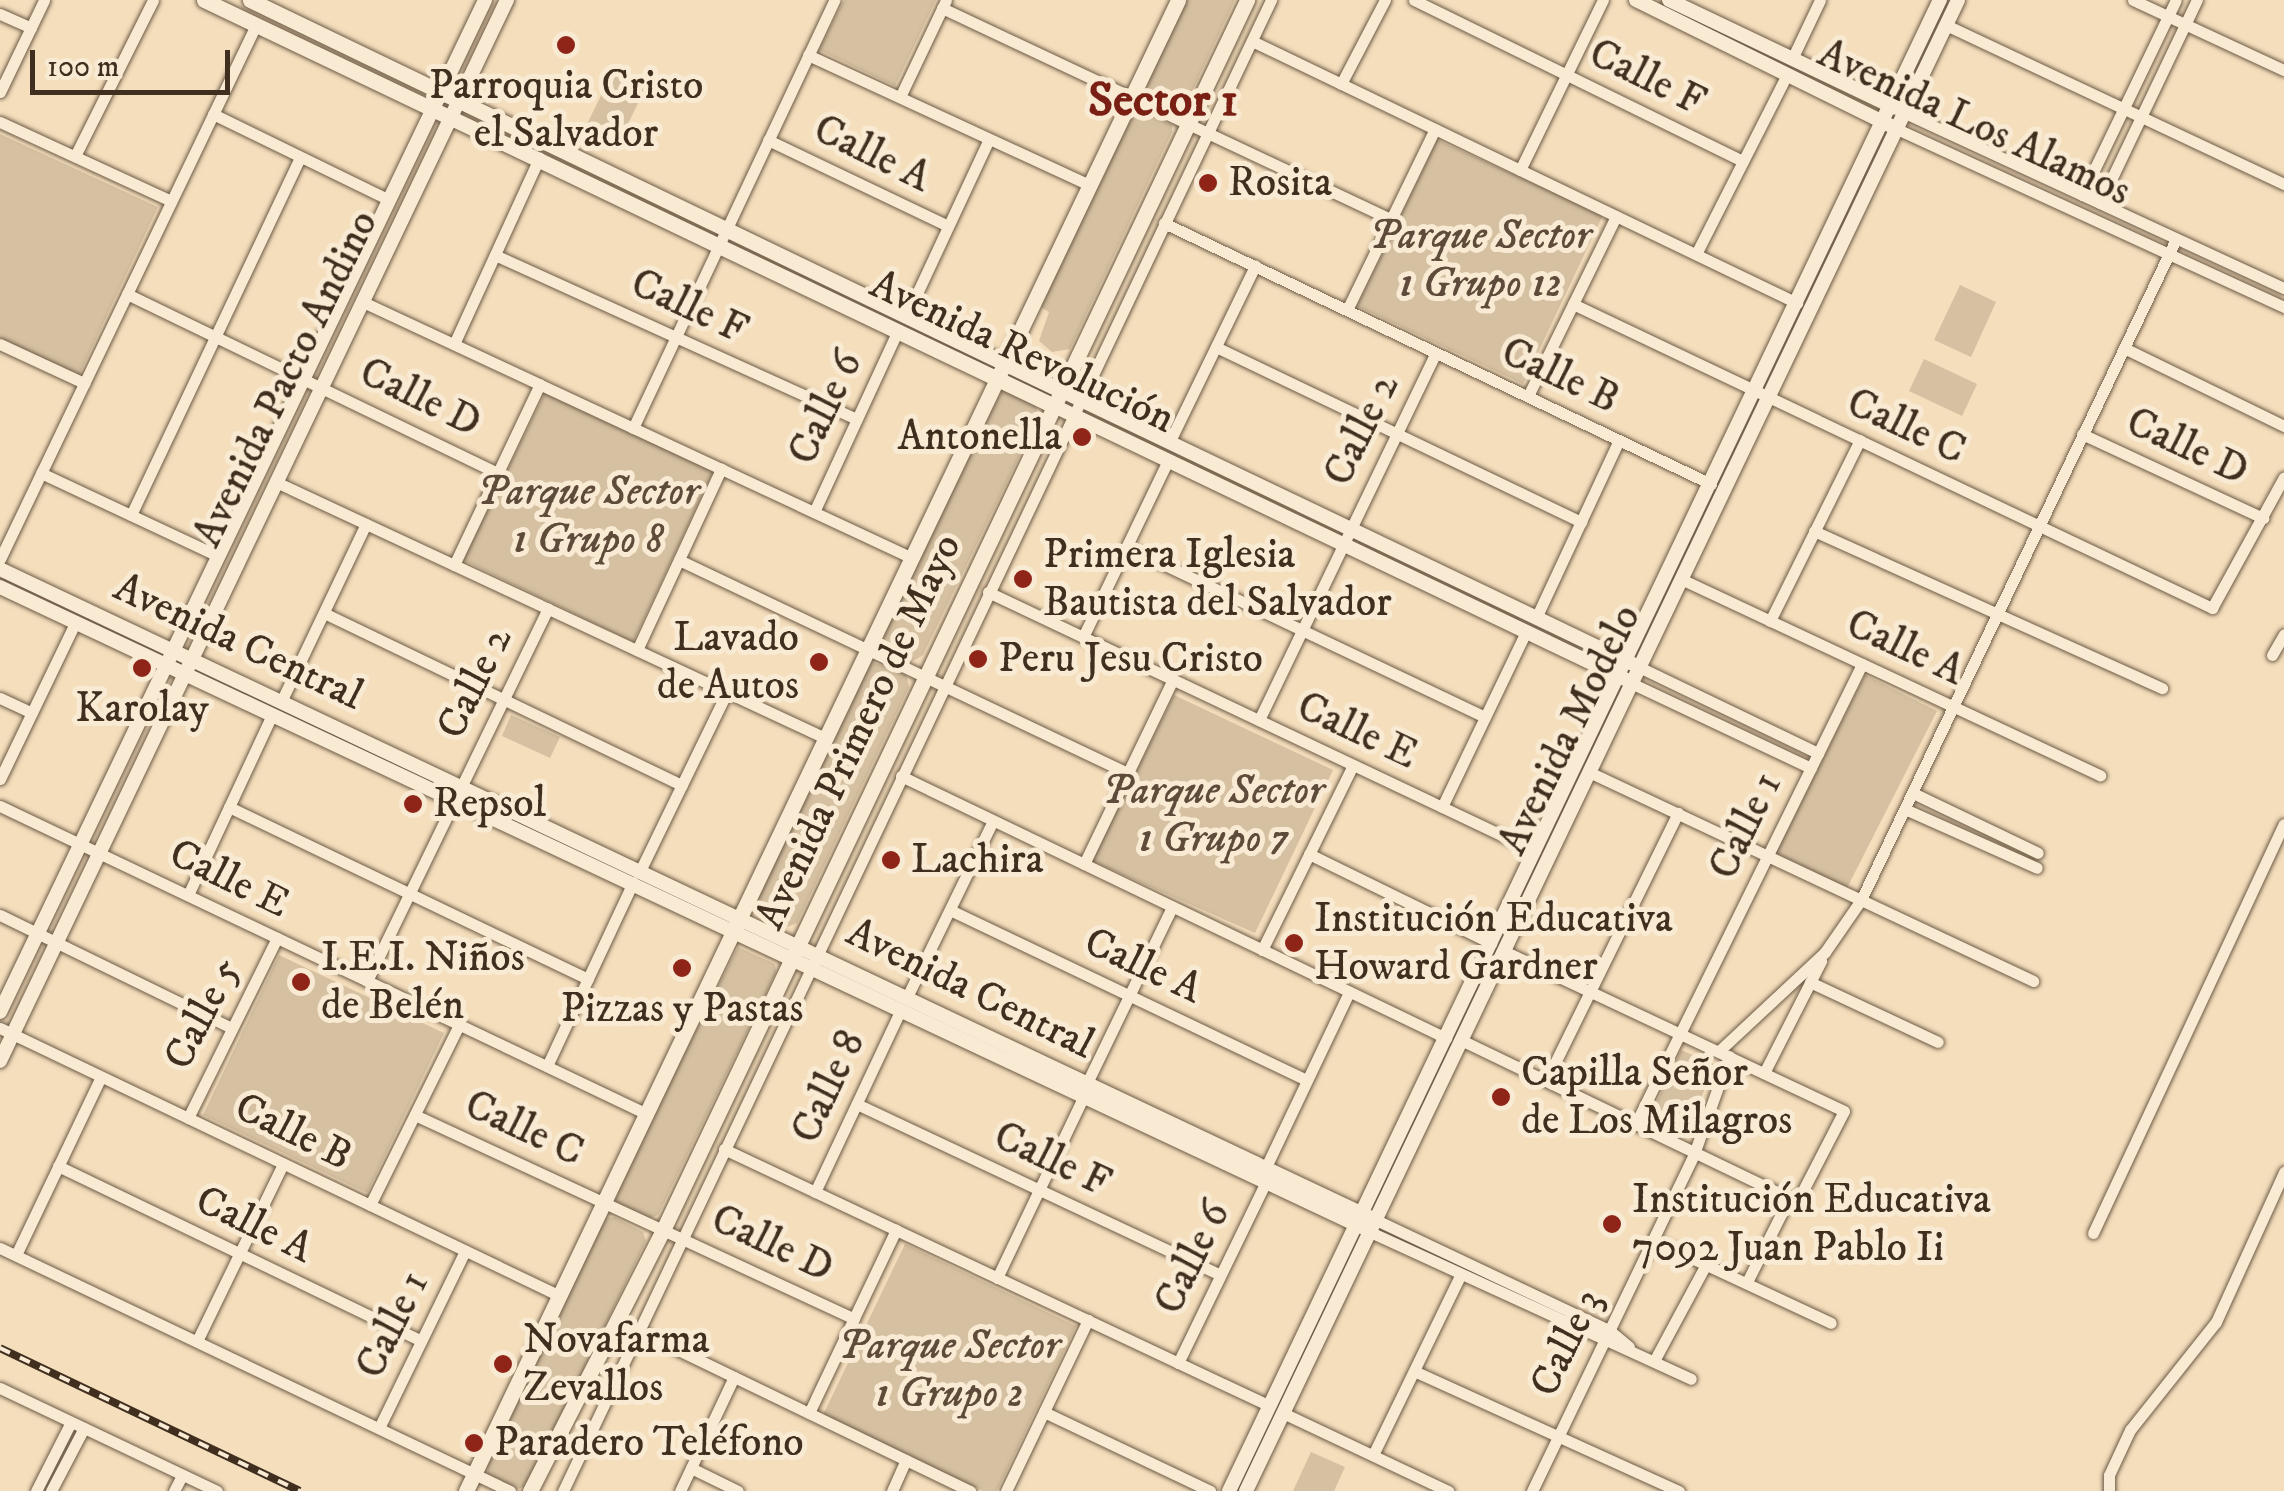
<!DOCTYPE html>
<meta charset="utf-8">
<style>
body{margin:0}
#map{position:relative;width:2284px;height:1491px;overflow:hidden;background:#f4debc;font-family:"IM FELL DW Pica",serif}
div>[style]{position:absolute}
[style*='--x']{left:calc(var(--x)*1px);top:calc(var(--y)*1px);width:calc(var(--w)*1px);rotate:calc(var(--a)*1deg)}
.green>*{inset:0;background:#d5c0a1}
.roads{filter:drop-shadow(0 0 2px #6d5a46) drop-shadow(0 0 2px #6d5a46)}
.minor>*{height:11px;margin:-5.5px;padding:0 5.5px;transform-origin:5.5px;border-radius:5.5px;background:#f8ead3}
.tertiary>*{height:14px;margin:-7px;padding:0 7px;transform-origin:7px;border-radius:7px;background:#f8ead3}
.secondary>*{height:15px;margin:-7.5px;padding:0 7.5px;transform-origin:7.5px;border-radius:7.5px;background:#f8ead3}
.rail>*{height:8px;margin-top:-4px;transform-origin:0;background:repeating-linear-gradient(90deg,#f8ead3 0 11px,#402e1f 0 22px);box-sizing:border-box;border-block:2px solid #402e1f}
.dots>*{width:28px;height:28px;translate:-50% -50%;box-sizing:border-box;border:5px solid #f8ead3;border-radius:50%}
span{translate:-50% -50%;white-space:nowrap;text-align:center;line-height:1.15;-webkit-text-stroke:10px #f8ead3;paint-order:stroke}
.street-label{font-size:42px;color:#402e1f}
.poi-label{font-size:42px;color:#402e1f}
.left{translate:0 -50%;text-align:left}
.right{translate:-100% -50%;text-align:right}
.park-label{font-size:42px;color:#5e4b39;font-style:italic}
.quarter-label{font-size:48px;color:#7a1f14;font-weight:700}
.scale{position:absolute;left:30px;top:50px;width:200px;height:45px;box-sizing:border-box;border:5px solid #402e1f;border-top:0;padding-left:12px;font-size:30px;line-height:35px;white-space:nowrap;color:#402e1f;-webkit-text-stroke:8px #f8ead3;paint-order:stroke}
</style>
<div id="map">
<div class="green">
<div style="clip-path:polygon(844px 0,936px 0,895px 86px,819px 50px)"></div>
<div style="clip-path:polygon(1183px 0,1235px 0,1187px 102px,1179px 105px,1143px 85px)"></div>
<div style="clip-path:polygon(614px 69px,647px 85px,620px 140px,587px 124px)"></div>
<div style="clip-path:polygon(1132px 108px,1172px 125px,1172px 132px,1070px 349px,1052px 352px,1039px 341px,1049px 312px,1039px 306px)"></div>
<div style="clip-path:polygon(0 134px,158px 207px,79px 375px,0 339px)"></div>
<div style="clip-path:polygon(1437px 140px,1603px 215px,1523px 384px,1357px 306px)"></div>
<div style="clip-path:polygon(1960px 285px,1996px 302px,1971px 357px,1934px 340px)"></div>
<div style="clip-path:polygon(1924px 359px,1977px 384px,1962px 416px,1909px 391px)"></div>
<div style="clip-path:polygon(1002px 390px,1036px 406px,1038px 418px,923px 655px,910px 663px,878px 644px)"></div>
<div style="clip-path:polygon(546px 391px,713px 472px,633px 642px,463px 560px)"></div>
<div style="clip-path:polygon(869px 661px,906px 674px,909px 687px,797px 923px,780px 930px,750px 911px)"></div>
<div style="clip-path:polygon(1865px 675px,1937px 711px,1847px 888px,1776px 853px)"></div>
<div style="clip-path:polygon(1174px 695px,1333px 770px,1255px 933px,1092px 861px)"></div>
<div style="clip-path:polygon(511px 715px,560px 737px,550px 758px,502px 736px)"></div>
<div style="clip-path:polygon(738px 947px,775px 964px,776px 972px,658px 1215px,648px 1219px,618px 1205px,614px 1194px)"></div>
<div style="clip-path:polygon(279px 955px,444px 1033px,367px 1193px,203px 1115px)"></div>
<div style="clip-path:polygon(1681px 1050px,1716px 1065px,1685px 1132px,1650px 1117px)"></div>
<div style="clip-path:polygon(614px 1217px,643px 1232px,646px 1241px,527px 1486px,517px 1489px,488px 1474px,487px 1462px,604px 1218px)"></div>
<div style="clip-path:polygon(905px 1244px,1076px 1326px,997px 1491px,983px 1491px,823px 1415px)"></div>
<div style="clip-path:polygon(1311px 1452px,1345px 1467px,1334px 1491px,1293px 1491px)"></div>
</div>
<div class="roads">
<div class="minor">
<div style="--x:1414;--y:0;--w:366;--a:26.1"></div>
<div style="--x:2133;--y:0;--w:166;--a:24.9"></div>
<div style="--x:942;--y:8;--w:496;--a:25.2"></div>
<div style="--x:0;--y:14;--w:34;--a:24"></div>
<div style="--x:1946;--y:25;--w:374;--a:25.2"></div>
<div style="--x:1252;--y:41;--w:605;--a:25.68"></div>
<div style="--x:808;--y:55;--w:310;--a:24.8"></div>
<div style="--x:1792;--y:59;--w:65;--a:-64.6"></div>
<div style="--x:1341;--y:84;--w:95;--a:-62.4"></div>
<div style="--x:0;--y:92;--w:102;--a:-64.4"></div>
<div style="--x:900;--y:97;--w:107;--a:-64.6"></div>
<div style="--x:1905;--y:113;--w:417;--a:24.8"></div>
<div style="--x:213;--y:114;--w:196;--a:26"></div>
<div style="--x:0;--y:122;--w:188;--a:24.8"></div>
<div style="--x:1897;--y:129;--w:426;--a:24.7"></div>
<div style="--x:768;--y:140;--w:199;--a:25.5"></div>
<div style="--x:75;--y:156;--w:174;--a:-63.4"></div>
<div style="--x:1520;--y:170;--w:189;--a:-64"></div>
<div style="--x:2082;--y:195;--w:216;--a:-64.3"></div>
<div style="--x:2100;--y:203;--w:225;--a:-64.5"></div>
<div style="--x:1164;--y:223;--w:606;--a:25.51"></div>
<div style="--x:1696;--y:254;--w:201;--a:-63.1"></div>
<div style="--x:495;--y:255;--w:397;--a:24.4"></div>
<div style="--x:127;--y:294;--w:412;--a:25.8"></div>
<div style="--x:363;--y:302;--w:604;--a:24.99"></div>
<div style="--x:1573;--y:304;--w:708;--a:25.44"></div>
<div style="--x:2212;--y:608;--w:149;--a:-61.2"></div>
<div style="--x:1347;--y:310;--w:201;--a:-64.1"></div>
<div style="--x:906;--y:317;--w:196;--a:-65"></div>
<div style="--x:0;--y:344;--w:93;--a:24.9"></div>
<div style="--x:454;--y:344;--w:205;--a:-65.4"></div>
<div style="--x:1216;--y:347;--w:405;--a:25.6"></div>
<div style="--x:2124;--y:348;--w:178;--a:26"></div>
<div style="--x:1528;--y:396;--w:200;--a:-63.9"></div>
<div style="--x:633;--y:428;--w:473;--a:-64.8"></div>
<div style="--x:2082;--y:434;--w:200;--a:24.9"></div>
<div style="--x:1170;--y:441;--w:195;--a:-64.1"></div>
<div style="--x:41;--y:473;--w:195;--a:25.1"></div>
<div style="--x:276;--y:482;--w:604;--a:24.99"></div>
<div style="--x:814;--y:512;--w:198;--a:-65.2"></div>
<div style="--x:131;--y:515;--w:395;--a:-64.7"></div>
<div style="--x:1814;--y:531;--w:382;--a:24.3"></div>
<div style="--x:1127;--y:547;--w:396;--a:25.4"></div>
<div style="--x:0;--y:559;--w:592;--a:-64.39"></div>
<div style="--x:679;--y:560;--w:497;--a:25.4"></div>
<div style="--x:454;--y:565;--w:200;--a:-64.6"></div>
<div style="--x:1681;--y:579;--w:463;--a:25.1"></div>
<div style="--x:988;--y:592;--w:605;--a:25.34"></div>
<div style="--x:324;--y:613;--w:397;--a:25.7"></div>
<div style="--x:1536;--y:618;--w:196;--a:-65"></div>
<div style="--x:1770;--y:621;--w:202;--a:-63.6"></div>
<div style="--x:1083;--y:637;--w:196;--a:-64.3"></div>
<div style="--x:637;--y:650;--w:200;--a:-65.1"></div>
<div style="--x:2272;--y:655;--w:24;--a:-60"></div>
<div style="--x:1639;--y:667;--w:199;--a:25.7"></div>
<div style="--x:1631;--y:683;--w:199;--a:25.3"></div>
<div style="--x:0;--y:698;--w:35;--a:25"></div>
<div style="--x:281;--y:702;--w:197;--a:-64.5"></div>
<div style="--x:1259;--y:720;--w:407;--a:-64.3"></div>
<div style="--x:1589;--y:772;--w:491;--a:25.2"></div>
<div style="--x:901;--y:776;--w:605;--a:25.68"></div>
<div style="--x:0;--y:779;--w:173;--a:-64.3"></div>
<div style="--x:1915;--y:794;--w:136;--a:25.6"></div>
<div style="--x:0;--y:806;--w:717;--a:25.46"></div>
<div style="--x:229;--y:807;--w:398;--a:25.6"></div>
<div style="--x:1442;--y:807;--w:194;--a:-64.4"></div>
<div style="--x:1907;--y:810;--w:142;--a:24"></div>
<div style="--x:1309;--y:854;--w:203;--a:26.1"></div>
<div style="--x:1084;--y:864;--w:205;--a:-64.3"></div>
<div style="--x:641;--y:869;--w:197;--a:-64.1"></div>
<div style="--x:188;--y:895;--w:199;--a:-65"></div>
<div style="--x:950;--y:910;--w:395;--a:25.5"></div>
<div style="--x:0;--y:915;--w:258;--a:26"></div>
<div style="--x:1262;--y:950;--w:206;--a:-63.8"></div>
<div style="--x:367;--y:981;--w:414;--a:-64.1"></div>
<div style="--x:1810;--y:982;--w:141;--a:25.1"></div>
<div style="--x:907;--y:997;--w:196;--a:-64"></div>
<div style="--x:0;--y:1028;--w:619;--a:25.57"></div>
<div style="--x:1461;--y:1040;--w:373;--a:25.7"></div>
<div style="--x:1797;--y:1202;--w:102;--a:-62.7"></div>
<div style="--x:1844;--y:1111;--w:376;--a:-154.8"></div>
<div style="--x:1719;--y:1051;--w:145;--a:-43"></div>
<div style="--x:1825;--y:952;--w:63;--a:-55.3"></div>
<div style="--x:1861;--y:900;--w:732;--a:-64.52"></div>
<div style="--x:547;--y:1066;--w:203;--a:-64.9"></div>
<div style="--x:1764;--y:1073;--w:126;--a:-63"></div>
<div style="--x:1546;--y:1081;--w:299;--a:-63.8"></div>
<div style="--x:1086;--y:1085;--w:198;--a:-64.2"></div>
<div style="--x:857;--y:1104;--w:401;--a:25.2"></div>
<div style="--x:415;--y:1115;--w:484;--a:24.9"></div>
<div style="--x:188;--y:1118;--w:201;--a:-63.7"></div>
<div style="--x:1635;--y:1125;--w:514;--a:-63.78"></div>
<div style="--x:724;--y:1149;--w:603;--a:25.21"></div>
<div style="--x:58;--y:1166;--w:403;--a:25.7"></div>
<div style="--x:1266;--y:1167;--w:194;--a:-64.6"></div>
<div style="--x:815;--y:1192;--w:202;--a:-64.8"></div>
<div style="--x:370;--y:1205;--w:201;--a:-63.7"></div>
<div style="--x:1374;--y:1219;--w:260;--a:25.3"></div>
<div style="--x:1609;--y:1330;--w:26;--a:40"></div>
<div style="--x:1368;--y:1231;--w:355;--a:24.6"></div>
<div style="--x:2093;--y:1233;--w:451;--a:-65"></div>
<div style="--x:1653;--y:1240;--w:196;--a:25"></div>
<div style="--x:0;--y:1248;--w:565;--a:25.48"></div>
<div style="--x:16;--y:1255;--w:197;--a:-64.5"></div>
<div style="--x:997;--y:1278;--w:199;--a:-64.5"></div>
<div style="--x:1747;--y:1282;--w:94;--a:-63.4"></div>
<div style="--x:639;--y:1331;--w:368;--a:25.8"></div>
<div style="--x:197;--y:1341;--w:197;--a:-64.1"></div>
<div style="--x:1654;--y:1361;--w:106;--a:-61.7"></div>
<div style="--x:1178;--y:1363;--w:201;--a:-64.1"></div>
<div style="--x:1414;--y:1371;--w:291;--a:24.4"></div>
<div style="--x:0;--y:1388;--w:240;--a:25.4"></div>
<div style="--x:1044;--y:1412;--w:184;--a:25.4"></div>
<div style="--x:809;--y:1413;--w:203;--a:-64.6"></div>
<div style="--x:1283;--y:1413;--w:183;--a:25.3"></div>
<div style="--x:379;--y:1428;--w:197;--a:-64.1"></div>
<div style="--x:1373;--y:1455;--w:201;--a:-64.1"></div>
<div style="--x:691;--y:1468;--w:52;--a:26.1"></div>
<div style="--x:36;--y:1491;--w:77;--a:-63.1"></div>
<div style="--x:51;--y:1491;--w:71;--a:-62.4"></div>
<div style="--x:174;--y:1491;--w:18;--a:-63"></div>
<div style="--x:563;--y:1491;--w:1651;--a:-64.6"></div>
<div style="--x:680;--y:1491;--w:126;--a:-64.7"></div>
<div style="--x:892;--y:1491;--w:34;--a:-66"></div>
<div style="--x:1006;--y:1491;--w:190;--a:-64.4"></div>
<div style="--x:1532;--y:1491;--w:374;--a:-64.3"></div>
<div style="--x:1694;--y:1154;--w:104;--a:-70.3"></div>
<div style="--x:2109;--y:1491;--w:16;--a:-90"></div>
<div style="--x:2109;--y:1475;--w:50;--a:-65"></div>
<div style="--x:2130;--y:1430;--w:138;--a:-51.5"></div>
<div style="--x:2216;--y:1322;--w:165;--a:-65.6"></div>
</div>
<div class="tertiary">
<div style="--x:1636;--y:0;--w:284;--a:26.3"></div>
<div style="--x:1669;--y:0;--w:250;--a:25.5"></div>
<div style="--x:1060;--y:390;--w:635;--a:25.56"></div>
<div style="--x:1052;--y:405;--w:635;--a:25.56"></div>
<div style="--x:0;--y:569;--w:1515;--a:25.33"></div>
<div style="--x:0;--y:587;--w:1504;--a:25.18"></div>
<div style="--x:0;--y:1012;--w:1122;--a:-64.39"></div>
<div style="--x:0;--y:1061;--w:1176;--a:-64.46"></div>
<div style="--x:1229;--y:1491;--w:1652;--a:-64.51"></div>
<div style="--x:1246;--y:1491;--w:1652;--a:-64.47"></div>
</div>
<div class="secondary">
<div style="--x:204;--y:0;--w:940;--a:25.53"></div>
<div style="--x:250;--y:0;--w:899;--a:25.71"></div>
<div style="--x:466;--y:1491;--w:1652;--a:-64.47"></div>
<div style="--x:530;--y:1491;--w:293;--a:-63"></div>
<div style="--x:663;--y:1230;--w:1362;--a:-64.6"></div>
</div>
</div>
<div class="rail">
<div style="--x:0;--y:1348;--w:332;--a:25.5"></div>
</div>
<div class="dots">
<div style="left:566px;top:45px;background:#8f2418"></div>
<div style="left:1208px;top:183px;background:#8f2418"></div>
<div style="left:1082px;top:437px;background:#8f2418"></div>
<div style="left:1023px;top:579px;background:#8f2418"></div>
<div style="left:978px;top:659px;background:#8f2418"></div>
<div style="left:819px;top:662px;background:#8f2418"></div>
<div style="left:142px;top:668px;background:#8f2418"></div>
<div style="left:413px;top:804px;background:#8f2418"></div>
<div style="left:891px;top:860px;background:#8f2418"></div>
<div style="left:1294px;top:943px;background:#8f2418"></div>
<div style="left:682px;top:968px;background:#8f2418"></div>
<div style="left:301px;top:982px;background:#8f2418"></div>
<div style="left:1501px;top:1097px;background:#8f2418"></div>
<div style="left:1612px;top:1224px;background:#8f2418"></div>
<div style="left:503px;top:1364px;background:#8f2418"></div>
<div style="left:474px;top:1443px;background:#8f2418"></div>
</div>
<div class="street-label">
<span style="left:1647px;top:78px;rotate:26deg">Calle F</span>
<span style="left:1974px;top:123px;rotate:25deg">Avenida Los Alamos</span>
<span style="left:872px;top:154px;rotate:26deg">Calle A</span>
<span style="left:689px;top:307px;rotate:25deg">Calle F</span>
<span style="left:1022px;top:352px;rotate:25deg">Avenida Revolución</span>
<span style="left:1560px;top:376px;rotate:25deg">Calle B</span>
<span style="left:286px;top:379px;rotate:-64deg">Avenida Pacto Andino</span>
<span style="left:420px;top:398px;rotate:26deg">Calle D</span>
<span style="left:826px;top:408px;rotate:-65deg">Calle 6</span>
<span style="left:1906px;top:427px;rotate:25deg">Calle C</span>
<span style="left:1362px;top:430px;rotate:-64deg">Calle 2</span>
<span style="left:2187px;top:447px;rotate:25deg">Calle D</span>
<span style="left:238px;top:642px;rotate:25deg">Avenida Central</span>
<span style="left:1905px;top:648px;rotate:25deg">Calle A</span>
<span style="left:475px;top:683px;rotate:-64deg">Calle 2</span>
<span style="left:1570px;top:730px;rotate:-64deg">Avenida Modelo</span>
<span style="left:1357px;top:731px;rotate:25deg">Calle E</span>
<span style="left:859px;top:732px;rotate:-65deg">Avenida Primero de Mayo</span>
<span style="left:1746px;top:826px;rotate:-64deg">Calle 1</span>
<span style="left:229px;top:879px;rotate:26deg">Calle E</span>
<span style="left:1143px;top:966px;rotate:25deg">Calle A</span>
<span style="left:970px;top:989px;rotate:26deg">Avenida Central</span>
<span style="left:203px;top:1014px;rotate:-63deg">Calle 5</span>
<span style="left:829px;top:1087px;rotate:-65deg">Calle 8</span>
<span style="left:524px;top:1129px;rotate:25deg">Calle C</span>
<span style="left:293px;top:1132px;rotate:26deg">Calle B</span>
<span style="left:1052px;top:1160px;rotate:25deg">Calle F</span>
<span style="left:254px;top:1225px;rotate:26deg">Calle A</span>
<span style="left:772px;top:1244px;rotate:25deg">Calle D</span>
<span style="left:1193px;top:1258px;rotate:-64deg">Calle 6</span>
<span style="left:393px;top:1325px;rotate:-64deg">Calle 1</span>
<span style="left:1567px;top:1343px;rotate:-64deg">Calle 3</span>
</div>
<div class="poi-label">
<span style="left:566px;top:110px">Parroquia Cristo<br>el Salvador</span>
<span class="left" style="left:1228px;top:183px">Rosita</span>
<span class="right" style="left:1062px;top:437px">Antonella</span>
<span class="left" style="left:1043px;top:579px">Primera Iglesia<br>Bautista del Salvador</span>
<span class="right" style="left:799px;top:662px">Lavado<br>de Autos</span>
<span class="left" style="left:998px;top:659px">Peru Jesu Cristo</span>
<span style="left:142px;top:709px">Karolay</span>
<span class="left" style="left:433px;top:804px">Repsol</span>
<span class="left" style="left:911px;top:860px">Lachira</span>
<span class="left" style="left:1314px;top:943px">Institución Educativa<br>Howard Gardner</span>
<span class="left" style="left:321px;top:982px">I.E.I. Niños<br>de Belén</span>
<span style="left:682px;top:1009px">Pizzas y Pastas</span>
<span class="left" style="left:1521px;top:1097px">Capilla Señor<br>de Los Milagros</span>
<span class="left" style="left:1632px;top:1224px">Institución Educativa<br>7092 Juan Pablo Ii</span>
<span class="left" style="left:523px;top:1364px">Novafarma<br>Zevallos</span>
<span class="left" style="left:494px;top:1443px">Paradero Teléfono</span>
</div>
<div class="park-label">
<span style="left:1480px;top:260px">Parque Sector<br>1 Grupo 12</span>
<span style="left:588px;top:516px">Parque Sector<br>1 Grupo 8</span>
<span style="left:1213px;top:815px">Parque Sector<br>1 Grupo 7</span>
<span style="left:949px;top:1370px">Parque Sector<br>1 Grupo 2</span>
</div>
<div class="quarter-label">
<span style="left:1163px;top:102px">Sector 1</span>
</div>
<div class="scale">100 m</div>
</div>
